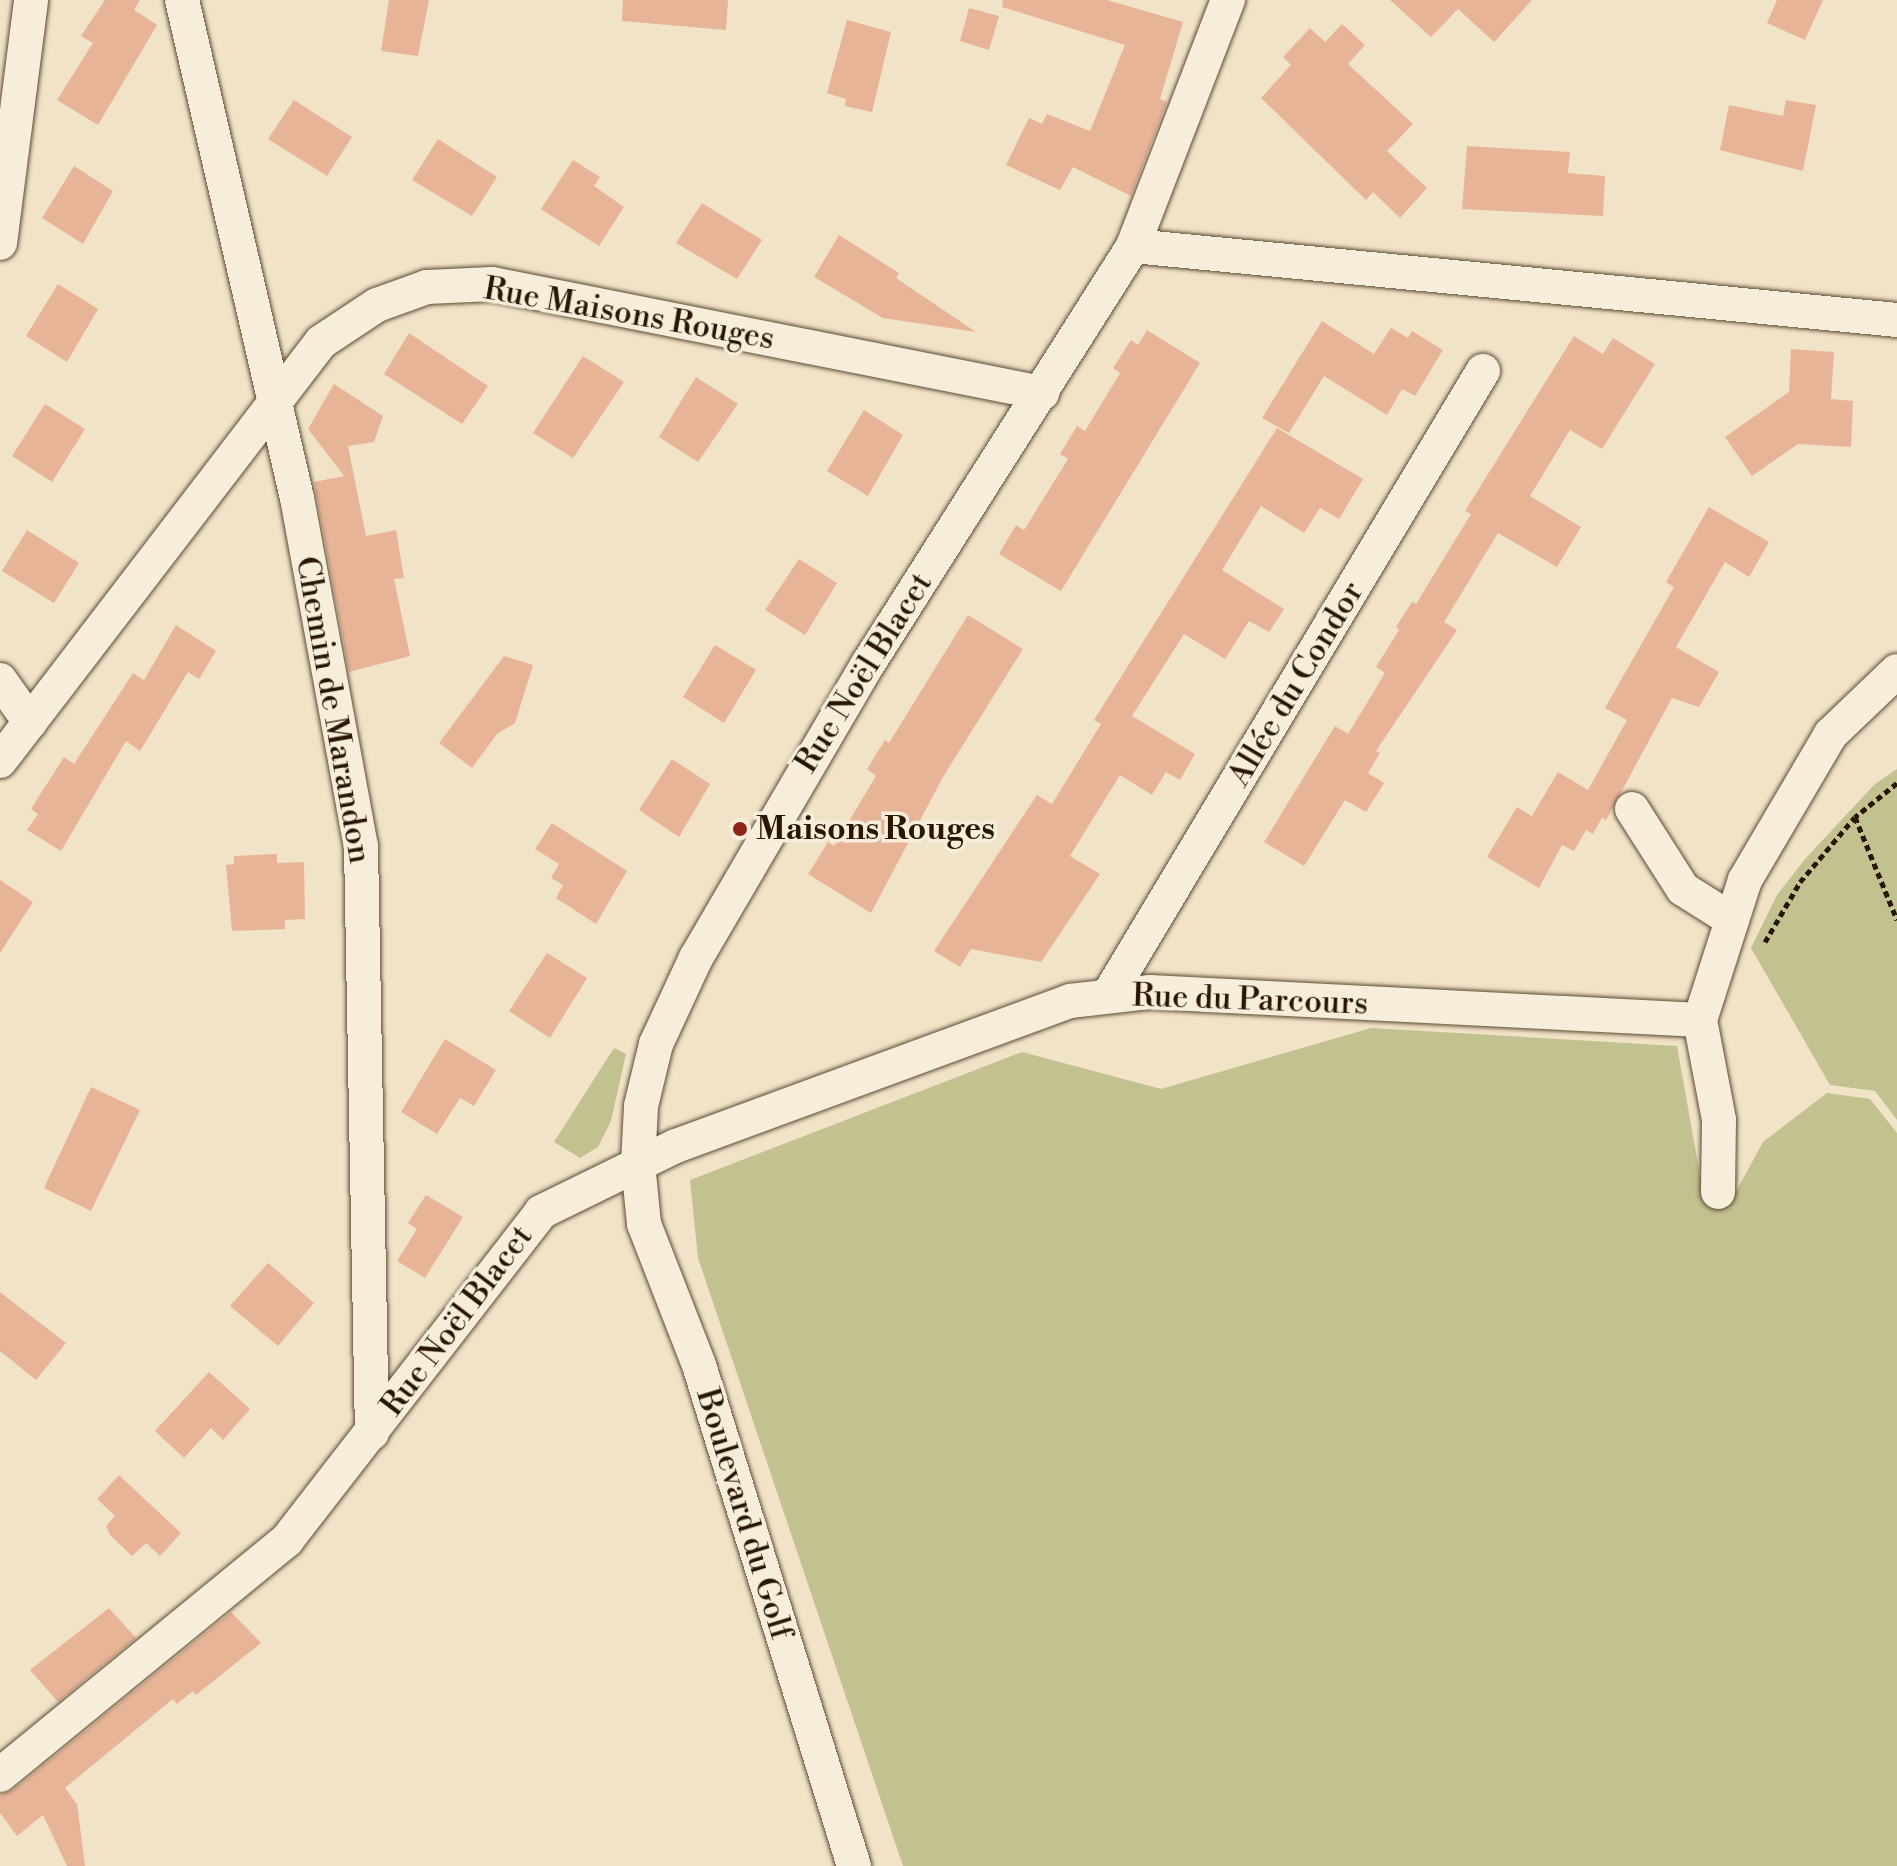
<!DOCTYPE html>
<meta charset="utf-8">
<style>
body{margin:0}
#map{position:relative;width:1897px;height:1866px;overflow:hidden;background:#f1e3c7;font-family:"Libre Bodoni",serif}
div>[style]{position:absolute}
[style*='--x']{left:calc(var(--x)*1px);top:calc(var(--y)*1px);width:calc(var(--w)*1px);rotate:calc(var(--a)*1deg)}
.green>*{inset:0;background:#c2c190}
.building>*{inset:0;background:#e8b497}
.path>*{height:5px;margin-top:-2.5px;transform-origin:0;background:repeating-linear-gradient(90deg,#2a1702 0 6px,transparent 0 10px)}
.roads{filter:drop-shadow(0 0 2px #5c4a33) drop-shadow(0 0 2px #5c4a33)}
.minor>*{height:34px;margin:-17px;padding:0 17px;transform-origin:17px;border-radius:17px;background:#f6eddb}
.dots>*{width:22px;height:22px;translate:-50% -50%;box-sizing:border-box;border:4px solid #f6eddb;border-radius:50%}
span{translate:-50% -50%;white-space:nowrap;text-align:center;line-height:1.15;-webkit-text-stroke:7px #f6eddb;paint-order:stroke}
.street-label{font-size:32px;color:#2a1702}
.poi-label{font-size:32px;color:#2a1702;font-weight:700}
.left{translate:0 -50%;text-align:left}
</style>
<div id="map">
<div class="green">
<div style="clip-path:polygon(1897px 769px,1897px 1120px,1875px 1091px,1830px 1085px,1751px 948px,1777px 895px,1805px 859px,1875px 784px)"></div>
<div style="clip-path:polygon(1371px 1028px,1677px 1046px,1701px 1181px,1733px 1197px,1763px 1142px,1827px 1093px,1870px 1099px,1897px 1133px,1897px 1866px,903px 1866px,698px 1258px,690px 1180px,1022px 1052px,1161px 1089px)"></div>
<div style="clip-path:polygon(614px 1048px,626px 1054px,611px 1121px,598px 1147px,580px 1158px,554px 1142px)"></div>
</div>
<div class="building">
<div style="clip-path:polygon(105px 0,140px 0,134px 10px,157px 25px,98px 125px,57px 100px,93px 43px,81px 36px)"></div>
<div style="clip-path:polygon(389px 0,429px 0,418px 56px,381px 51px)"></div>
<div style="clip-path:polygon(623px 0,728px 0,726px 30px,622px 21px)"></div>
<div style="clip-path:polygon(1003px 0,1107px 0,1183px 22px,1160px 99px,1167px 102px,1131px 196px,1073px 167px,1060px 190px,1006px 165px,1029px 118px,1042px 124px,1047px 114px,1090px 131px,1125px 45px,1002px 7px)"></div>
<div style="clip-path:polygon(1390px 0,1532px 0,1494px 42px,1458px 9px,1431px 37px)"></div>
<div style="clip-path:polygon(1777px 0,1823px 0,1805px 40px,1767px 23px)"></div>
<div style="clip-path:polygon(969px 8px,999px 16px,989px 50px,960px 41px)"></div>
<div style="clip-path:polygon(847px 20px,891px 32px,872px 112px,845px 106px,846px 99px,827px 93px)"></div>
<div style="clip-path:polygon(1342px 24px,1365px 45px,1348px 64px,1413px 124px,1387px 151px,1427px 188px,1400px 218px,1373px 192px,1366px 200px,1261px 98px,1291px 65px,1283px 57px,1310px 28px,1325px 42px)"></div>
<div style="clip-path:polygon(294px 100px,352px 137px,327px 176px,268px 139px)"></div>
<div style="clip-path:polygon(1786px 100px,1816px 105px,1803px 171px,1720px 150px,1729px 105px,1783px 116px)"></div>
<div style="clip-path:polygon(438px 139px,497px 177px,472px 216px,412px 180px)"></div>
<div style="clip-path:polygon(1467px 146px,1570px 152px,1568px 173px,1605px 176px,1603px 216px,1462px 209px)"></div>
<div style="clip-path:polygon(573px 160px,600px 177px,594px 186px,624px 207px,599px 246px,541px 209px)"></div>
<div style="clip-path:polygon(74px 166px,113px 191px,83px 244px,42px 218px)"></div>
<div style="clip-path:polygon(702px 203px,762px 240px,737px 279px,676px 243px)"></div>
<div style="clip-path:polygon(839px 235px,899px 273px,896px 278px,976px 332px,883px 318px,814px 277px)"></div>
<div style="clip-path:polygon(58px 284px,98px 309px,67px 362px,26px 336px)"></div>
<div style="clip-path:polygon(1322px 321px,1374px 354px,1391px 328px,1408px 338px,1412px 331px,1443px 350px,1415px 396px,1402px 389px,1387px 415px,1324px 376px,1289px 433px,1262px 418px)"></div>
<div style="clip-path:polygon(1147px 330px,1200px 363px,1061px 591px,999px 554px,1016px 525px,1024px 530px,1068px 459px,1060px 454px,1077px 426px,1085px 431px,1120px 373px,1113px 368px,1131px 340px,1138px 345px)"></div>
<div style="clip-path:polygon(409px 333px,488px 386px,462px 424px,384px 374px)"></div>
<div style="clip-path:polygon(1574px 336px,1603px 354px,1613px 338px,1655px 364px,1602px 449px,1570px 430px,1530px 496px,1581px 527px,1557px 567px,1498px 533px,1444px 622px,1457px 630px,1376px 751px,1380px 753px,1368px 773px,1384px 783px,1366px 812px,1345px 800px,1304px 866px,1264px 842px,1335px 726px,1348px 734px,1385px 673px,1376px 667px,1399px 630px,1396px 627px,1412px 602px,1416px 604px,1471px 514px,1465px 511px)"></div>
<div style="clip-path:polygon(1791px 349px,1834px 352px,1831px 399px,1853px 401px,1851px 447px,1798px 444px,1752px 476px,1725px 437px,1789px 392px)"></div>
<div style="clip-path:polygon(583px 356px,624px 382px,573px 458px,533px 433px)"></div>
<div style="clip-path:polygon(696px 377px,738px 404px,698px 462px,659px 437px)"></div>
<div style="clip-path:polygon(334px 384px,383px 416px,374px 442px,348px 446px,366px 536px,396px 530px,404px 578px,394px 579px,410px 656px,349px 672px,314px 482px,344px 476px,308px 429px)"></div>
<div style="clip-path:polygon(45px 404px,85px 429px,52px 482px,12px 456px)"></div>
<div style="clip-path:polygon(864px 410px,903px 435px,868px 496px,827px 471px)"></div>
<div style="clip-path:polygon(1277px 428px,1363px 479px,1339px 519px,1320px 508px,1304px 533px,1261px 506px,1222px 570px,1284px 609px,1269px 632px,1249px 621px,1225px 659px,1184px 634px,1132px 716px,1195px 754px,1180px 780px,1166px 772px,1152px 795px,1120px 775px,1070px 856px,1100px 874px,1041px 962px,971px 949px,960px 967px,934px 951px,1037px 795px,1052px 804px,1101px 724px,1094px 720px)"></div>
<div style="clip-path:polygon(1709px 507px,1769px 542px,1749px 577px,1725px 562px,1676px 647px,1719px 672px,1699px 707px,1672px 698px,1606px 820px,1602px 818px,1593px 834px,1586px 830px,1574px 851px,1562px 845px,1539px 888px,1487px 857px,1517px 807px,1532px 816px,1558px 772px,1588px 790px,1627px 720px,1605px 708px,1674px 587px,1666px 582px)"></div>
<div style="clip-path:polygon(27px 530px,79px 563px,54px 603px,2px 571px)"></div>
<div style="clip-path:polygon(799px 559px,837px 583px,805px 635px,765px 610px)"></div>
<div style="clip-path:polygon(968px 615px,1023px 649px,943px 777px,871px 913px,808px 874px,828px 842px,834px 846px,876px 776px,867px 769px,885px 740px,889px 743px)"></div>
<div style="clip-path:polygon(176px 625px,216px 651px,199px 679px,188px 672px,140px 751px,126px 741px,61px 851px,27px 830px,38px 814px,31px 809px,64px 757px,74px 764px,133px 673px,144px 680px)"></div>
<div style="clip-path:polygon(715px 645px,756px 670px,724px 723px,683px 697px)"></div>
<div style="clip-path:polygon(504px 656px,533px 665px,515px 723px,497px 734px,472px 768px,439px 743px)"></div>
<div style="clip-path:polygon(672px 759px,710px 784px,679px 837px,639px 810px)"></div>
<div style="clip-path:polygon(552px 823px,627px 871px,596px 924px,556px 898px,563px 885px,551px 878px,559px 864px,535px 849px)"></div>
<div style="clip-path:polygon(277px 854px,277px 863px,304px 862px,305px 919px,285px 920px,285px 929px,232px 931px,226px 865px,234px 864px,234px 856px)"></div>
<div style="clip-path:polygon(0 880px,33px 902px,0 953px)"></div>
<div style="clip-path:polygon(547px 953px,587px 978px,550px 1038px,509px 1011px)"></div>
<div style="clip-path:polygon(445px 1039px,496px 1070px,474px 1106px,460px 1098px,437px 1134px,401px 1112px)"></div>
<div style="clip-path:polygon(91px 1087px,140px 1110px,91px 1211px,44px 1188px)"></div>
<div style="clip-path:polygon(426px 1195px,463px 1217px,425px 1278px,397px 1261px,417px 1229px,408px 1223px)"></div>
<div style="clip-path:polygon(268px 1263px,314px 1303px,278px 1346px,230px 1306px)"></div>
<div style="clip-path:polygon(0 1292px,66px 1343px,36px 1380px,0 1351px)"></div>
<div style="clip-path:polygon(209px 1372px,250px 1409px,223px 1440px,211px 1428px,184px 1458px,155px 1431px)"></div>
<div style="clip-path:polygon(119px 1475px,181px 1533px,160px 1556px,146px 1543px,132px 1556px,110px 1535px,106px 1526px,115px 1516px,97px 1499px)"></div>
<div style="clip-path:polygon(109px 1608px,136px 1638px,58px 1702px,30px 1670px)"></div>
<div style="clip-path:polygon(231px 1612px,261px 1643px,196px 1695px,193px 1691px,177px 1704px,173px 1699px,65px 1788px,77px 1804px,85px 1866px,67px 1866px,43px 1815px,17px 1836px,0 1813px,0 1795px,13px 1790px)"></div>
</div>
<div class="path">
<div style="--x:1897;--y:783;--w:54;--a:141"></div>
<div style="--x:1855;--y:817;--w:111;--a:67.8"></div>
<div style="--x:1765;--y:942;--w:69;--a:-59.7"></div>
<div style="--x:1800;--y:882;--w:85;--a:-49.8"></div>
</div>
<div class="roads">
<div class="minor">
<div style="--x:182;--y:0;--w:511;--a:77"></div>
<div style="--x:297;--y:498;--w:354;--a:79.6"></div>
<div style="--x:361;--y:846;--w:587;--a:88.93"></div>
<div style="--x:0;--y:243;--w:245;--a:-82.7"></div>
<div style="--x:1133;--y:246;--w:768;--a:5.53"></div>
<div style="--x:0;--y:680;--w:52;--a:54.5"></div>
<div style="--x:0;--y:761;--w:528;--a:-52.54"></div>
<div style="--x:321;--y:342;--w:67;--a:-33.5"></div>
<div style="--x:377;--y:305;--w:53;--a:-19.8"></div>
<div style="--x:427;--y:287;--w:65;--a:-2.6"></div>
<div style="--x:492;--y:284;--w:561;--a:11.21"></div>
<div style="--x:1632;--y:809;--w:95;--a:57.5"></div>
<div style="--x:1683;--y:889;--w:58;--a:32.3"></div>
<div style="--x:1108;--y:996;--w:729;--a:-59.04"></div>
<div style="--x:1700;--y:1020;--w:147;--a:-72.2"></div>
<div style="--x:1745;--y:880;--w:169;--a:-59.5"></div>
<div style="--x:1831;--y:734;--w:91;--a:-43.7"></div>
<div style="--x:1700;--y:1020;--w:102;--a:79.2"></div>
<div style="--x:1719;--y:1120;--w:72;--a:90.8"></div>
<div style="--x:0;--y:1775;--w:371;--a:-39.3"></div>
<div style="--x:287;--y:1540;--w:415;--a:-52.2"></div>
<div style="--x:541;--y:1212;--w:150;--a:-26.1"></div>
<div style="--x:676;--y:1146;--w:420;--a:-20.2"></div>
<div style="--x:1070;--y:1001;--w:81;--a:-6.4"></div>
<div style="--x:1150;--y:992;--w:551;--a:2.91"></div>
<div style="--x:854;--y:1866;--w:524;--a:-107.19"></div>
<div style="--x:699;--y:1365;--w:151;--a:-111.3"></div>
<div style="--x:644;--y:1224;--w:60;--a:-95.7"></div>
<div style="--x:638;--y:1164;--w:58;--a:-87"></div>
<div style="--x:641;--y:1106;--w:64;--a:-76.4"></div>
<div style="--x:656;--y:1044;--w:95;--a:-65.1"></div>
<div style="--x:696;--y:958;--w:341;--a:-59.7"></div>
<div style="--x:868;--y:664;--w:495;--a:-57.6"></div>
<div style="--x:1133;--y:246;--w:264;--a:-68.9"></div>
</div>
</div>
<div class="dots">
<div style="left:740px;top:829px;background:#8f2418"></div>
</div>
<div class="street-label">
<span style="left:629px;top:314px;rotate:10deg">Rue Maisons Rouges</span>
<span style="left:864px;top:673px;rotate:-58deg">Rue Noël Blacet</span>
<span style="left:1296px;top:684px;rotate:-59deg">Allée du Condor</span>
<span style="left:333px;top:710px;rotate:80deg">Chemin de Marandon</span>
<span style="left:1250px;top:1000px;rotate:2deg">Rue du Parcours</span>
<span style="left:457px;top:1321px;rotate:-53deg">Rue Noël Blacet</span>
<span style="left:744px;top:1514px;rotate:73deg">Boulevard du Golf</span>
</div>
<div class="poi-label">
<span class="left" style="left:756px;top:829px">Maisons Rouges</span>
</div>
</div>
